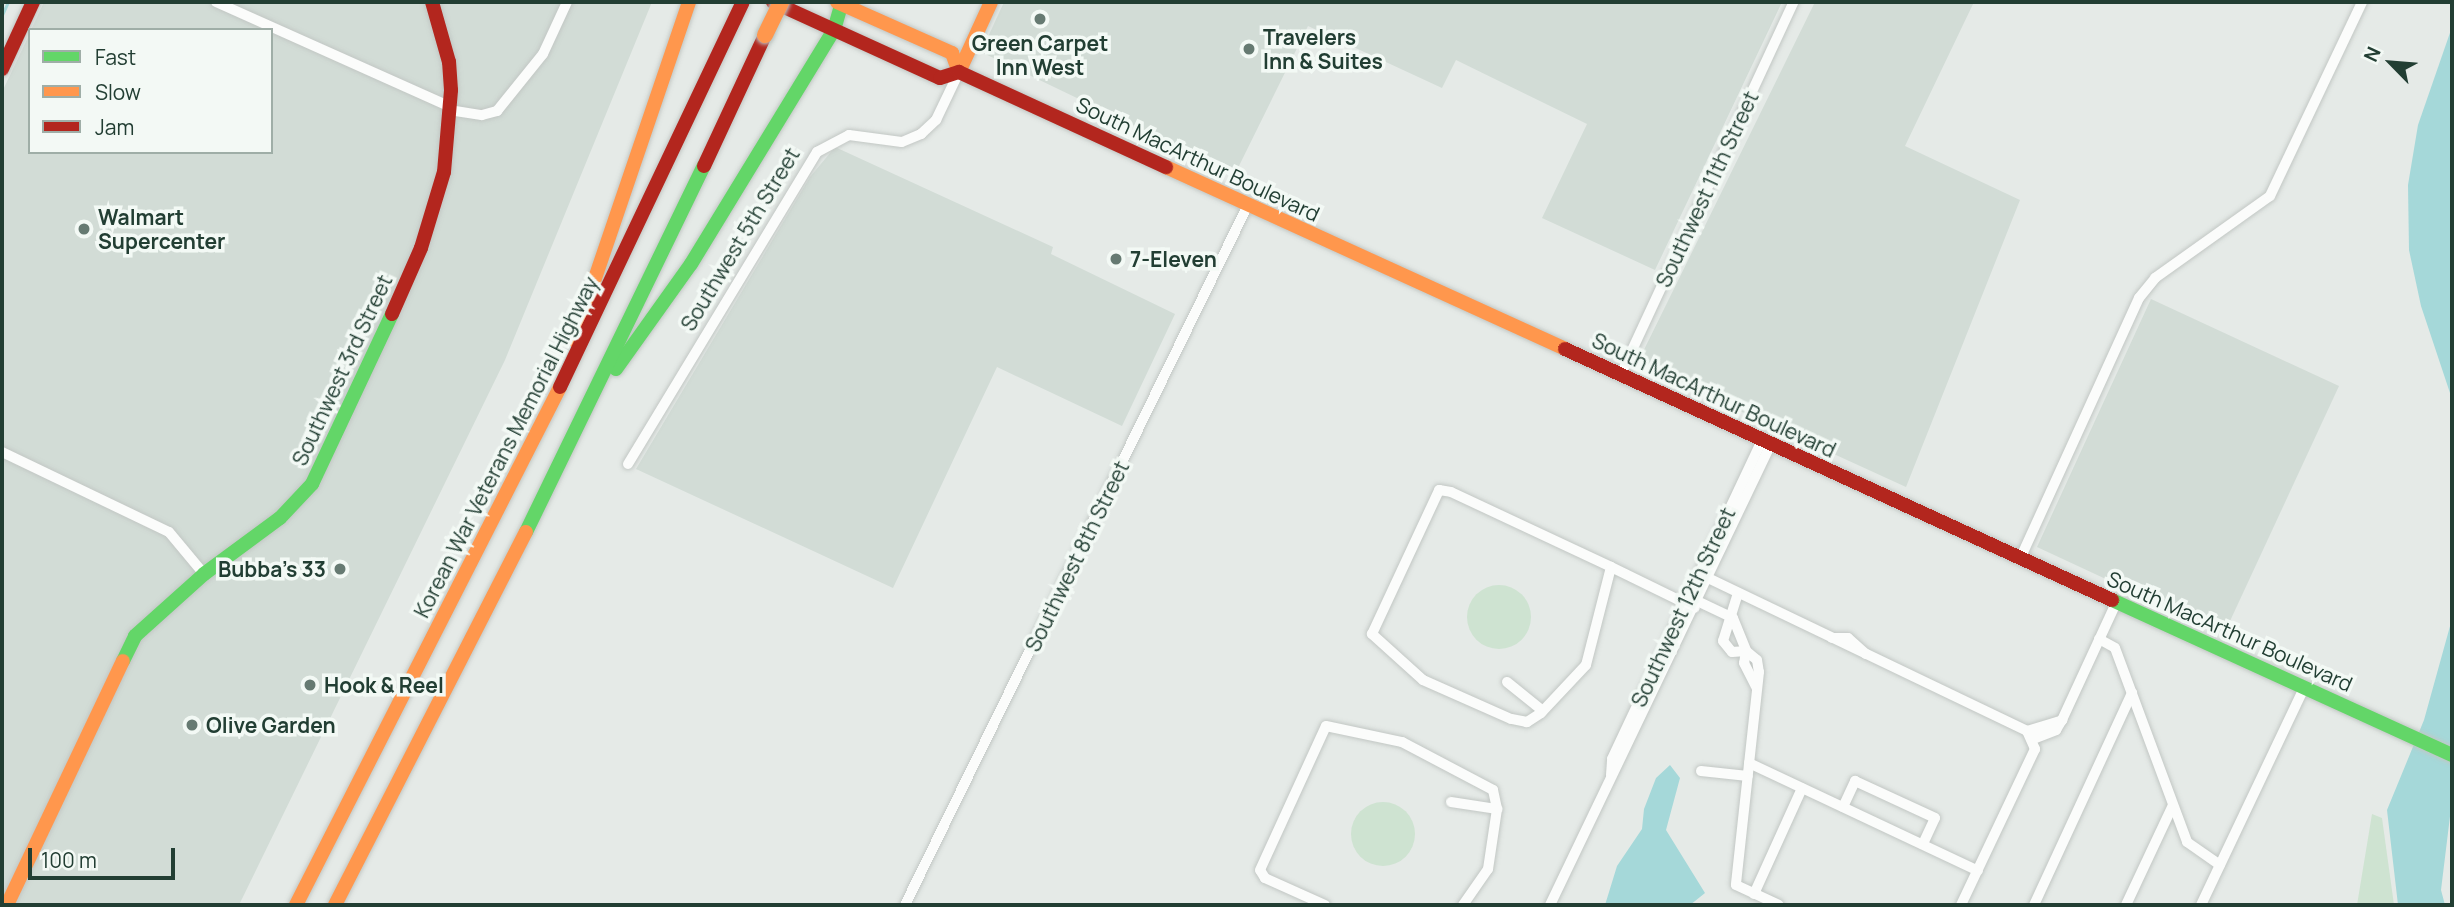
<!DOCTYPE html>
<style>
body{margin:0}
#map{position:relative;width:2454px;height:907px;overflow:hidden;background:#e5eae7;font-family:Manrope,sans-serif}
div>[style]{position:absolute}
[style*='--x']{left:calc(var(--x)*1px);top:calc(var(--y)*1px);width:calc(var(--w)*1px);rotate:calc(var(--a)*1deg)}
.built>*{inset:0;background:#d2dcd6}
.green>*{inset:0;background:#cee3d1}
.round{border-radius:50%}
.water>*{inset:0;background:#a5d8d9}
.stream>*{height:2.5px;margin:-1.25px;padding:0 1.25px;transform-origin:1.25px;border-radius:1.25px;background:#a5d8d9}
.roads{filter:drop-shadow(0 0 2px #c2c7c4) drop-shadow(0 0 2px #c2c7c4)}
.street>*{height:10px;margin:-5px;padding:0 5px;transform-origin:5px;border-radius:5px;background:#fbfcfb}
.fast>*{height:14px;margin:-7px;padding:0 7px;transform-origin:7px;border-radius:7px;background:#63d668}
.slow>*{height:14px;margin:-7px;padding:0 7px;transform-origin:7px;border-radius:7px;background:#ff974d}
.jam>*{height:14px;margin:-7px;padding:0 7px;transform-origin:7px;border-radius:7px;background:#b3261e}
.bridges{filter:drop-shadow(0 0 2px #bdc6c2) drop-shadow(0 0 2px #bdc6c2)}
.slow-bridge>*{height:16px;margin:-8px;padding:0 8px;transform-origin:8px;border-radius:8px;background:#ff974d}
.dots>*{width:19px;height:19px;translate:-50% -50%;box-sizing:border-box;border:4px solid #f3f9f5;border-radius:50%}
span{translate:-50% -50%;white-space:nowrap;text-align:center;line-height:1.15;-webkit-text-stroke:7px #f3f9f5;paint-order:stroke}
.poi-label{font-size:21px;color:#223e33;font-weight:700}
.left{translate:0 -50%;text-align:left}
.right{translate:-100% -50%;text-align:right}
.street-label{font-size:21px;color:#223e33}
.frame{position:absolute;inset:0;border:4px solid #223e33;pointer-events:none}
.legend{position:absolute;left:28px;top:28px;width:245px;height:126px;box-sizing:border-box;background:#f3f9f5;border:2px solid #9faea7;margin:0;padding:9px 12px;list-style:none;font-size:21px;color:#223e33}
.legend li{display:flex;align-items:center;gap:14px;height:35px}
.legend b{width:35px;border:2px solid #9faea7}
.north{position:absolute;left:2356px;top:28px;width:70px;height:70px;-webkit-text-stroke:5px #f3f9f5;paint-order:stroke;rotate:295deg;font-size:19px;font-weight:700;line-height:28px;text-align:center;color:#223e33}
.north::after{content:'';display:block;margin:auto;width:24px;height:32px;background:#223e33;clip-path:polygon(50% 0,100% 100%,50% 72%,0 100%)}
.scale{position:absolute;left:28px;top:848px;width:147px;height:32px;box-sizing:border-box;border:4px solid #223e33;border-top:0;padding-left:9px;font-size:21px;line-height:24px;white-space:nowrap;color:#223e33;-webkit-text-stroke:5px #f3f9f5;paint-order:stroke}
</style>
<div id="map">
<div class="built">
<div style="clip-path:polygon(44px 2px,652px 2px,505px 360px,239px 905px,2px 905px,2px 92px,30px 33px,30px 152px,271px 152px,271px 30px,31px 30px)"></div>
<div style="clip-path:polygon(1004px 2px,1782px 2px,1655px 270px,1542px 218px,1587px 124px,1456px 60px,1442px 88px,1308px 26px,1235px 174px,981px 52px)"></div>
<div style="clip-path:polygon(1815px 2px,1974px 2px,1905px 146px,2020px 200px,1906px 487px,1637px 364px)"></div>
<div style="clip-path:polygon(835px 147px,1053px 247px,1051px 254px,1175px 314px,1122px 426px,997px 367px,893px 588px,636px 469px,810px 177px)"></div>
<div style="clip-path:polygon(2151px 299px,2339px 386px,2224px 634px,2037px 547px)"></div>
</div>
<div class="green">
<div class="round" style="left:1467px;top:585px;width:64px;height:64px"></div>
<div class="round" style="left:1351px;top:802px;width:64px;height:64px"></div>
<div style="clip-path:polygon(2372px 814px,2382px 818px,2394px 905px,2357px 905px)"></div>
</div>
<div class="water">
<div style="clip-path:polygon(2452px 27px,2452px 399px,2421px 306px,2409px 250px,2408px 185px,2418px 125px)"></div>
<div style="clip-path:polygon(2452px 619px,2452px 800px,2441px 890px,2445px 905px,2398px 905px,2387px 810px,2424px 720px)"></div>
<div style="clip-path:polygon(1670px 765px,1680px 778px,1666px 830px,1705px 893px,1690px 905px,1605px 905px,1617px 866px,1642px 829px,1644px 809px,1656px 778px)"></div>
</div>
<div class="stream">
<div style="--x:2;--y:15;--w:14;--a:-65"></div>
</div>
<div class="roads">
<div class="street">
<div style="--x:216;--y:2;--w:255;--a:24.1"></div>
<div style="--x:449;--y:110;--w:33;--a:9"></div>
<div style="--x:482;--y:115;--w:16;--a:-15"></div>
<div style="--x:497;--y:111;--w:73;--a:-51.1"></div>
<div style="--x:543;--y:54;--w:57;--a:-65.2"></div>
<div style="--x:1620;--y:376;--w:412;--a:-65.1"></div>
<div style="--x:2;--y:452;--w:185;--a:25.6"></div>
<div style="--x:169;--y:532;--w:55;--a:50.2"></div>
<div style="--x:628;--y:464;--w:365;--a:-58.8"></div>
<div style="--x:817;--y:152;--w:36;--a:-28"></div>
<div style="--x:849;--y:135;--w:53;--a:7.5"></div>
<div style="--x:902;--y:142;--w:21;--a:-23"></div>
<div style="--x:921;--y:134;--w:21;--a:-43"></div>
<div style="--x:936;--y:120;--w:53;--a:-64.4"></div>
<div style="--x:2020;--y:559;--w:287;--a:-65.5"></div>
<div style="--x:2139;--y:298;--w:26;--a:-51"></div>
<div style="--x:2155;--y:278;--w:141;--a:-35.5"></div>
<div style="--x:2270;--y:196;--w:215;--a:-64.6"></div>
<div style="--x:1611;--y:567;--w:101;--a:104.3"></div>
<div style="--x:1586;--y:665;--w:66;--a:133.2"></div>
<div style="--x:1541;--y:713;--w:17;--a:147"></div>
<div style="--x:1527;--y:722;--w:16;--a:-169"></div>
<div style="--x:1511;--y:719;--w:96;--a:-156.1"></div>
<div style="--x:1423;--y:680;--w:69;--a:-138"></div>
<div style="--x:1372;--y:634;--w:159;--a:-65"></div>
<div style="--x:1439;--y:490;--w:12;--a:9"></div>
<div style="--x:1451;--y:492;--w:177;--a:25.1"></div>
<div style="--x:1611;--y:567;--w:93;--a:26"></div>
<div style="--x:1708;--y:578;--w:354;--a:25.6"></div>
<div style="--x:2027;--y:731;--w:20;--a:66"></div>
<div style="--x:2035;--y:749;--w:173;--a:115.4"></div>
<div style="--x:1738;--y:593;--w:50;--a:107.4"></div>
<div style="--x:1723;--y:641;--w:14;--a:51"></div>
<div style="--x:1732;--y:652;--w:14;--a:-4"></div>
<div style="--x:1746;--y:651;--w:14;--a:39"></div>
<div style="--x:1757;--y:660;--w:12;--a:81"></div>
<div style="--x:1759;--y:672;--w:214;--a:96.2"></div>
<div style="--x:1736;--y:885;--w:47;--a:24.9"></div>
<div style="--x:1695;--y:600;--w:42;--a:25.3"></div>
<div style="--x:1733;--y:618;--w:35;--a:68"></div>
<div style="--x:1746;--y:651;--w:12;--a:99"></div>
<div style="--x:1744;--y:663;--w:28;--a:63"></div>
<div style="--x:1832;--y:638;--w:16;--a:0"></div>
<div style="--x:1848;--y:638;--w:24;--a:42"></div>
<div style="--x:2099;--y:639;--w:18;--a:29"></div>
<div style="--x:2115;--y:648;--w:207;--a:69.6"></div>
<div style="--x:2187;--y:842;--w:40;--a:34.9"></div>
<div style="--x:1507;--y:682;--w:46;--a:38.9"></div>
<div style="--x:2027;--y:731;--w:37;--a:-17"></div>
<div style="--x:2033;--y:739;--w:25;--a:-21"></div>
<div style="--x:2056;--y:730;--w:12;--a:-59"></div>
<div style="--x:2062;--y:720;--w:129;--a:-65.2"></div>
<div style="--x:1749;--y:763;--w:253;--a:25.2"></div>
<div style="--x:1701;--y:771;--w:47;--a:6.1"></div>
<div style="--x:1611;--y:775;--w:16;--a:-86"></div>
<div style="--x:1612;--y:759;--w:353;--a:-64.8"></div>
<div style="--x:1451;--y:802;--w:47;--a:8.7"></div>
<div style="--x:1843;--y:807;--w:29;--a:-65"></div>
<div style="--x:1855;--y:781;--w:88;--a:24.8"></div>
<div style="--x:1935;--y:818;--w:29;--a:115"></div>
<div style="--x:1754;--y:894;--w:116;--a:-65.6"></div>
<div style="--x:905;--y:905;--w:780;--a:-63.9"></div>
<div style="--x:1325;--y:905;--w:66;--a:-155.8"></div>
<div style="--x:1265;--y:878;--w:9;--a:-122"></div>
<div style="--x:1260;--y:870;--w:158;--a:-65.4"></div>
<div style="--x:1326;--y:726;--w:78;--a:11.9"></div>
<div style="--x:1402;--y:742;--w:103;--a:27.8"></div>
<div style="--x:1493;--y:790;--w:19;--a:78"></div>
<div style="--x:1497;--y:809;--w:61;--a:98.5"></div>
<div style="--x:1488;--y:869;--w:44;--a:124.8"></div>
<div style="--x:1550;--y:905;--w:511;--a:-64.39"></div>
<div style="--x:2034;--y:905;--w:234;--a:-65.2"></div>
<div style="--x:2126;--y:905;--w:110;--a:-64.8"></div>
<div style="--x:2201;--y:905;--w:240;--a:-64.6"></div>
</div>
<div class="fast">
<div style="--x:616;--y:369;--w:129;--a:-54.5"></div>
<div style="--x:691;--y:264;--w:274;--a:-58.6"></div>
<div style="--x:834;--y:30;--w:29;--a:-74"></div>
<div style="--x:526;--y:532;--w:407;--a:-64.1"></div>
<div style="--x:2112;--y:600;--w:374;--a:24.5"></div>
<div style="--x:123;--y:661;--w:28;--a:-64"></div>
<div style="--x:135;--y:636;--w:93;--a:-41.9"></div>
<div style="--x:204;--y:574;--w:94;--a:-36.4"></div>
<div style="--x:280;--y:518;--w:47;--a:-46.7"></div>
<div style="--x:312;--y:484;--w:188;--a:-64.8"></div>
</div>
<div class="slow">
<div style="--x:837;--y:2;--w:126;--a:23.9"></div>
<div style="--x:952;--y:53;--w:20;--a:70"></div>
<div style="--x:959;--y:72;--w:77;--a:-65.4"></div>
<div style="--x:1166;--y:167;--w:439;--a:24.5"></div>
<div style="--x:574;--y:340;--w:357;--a:-71.2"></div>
<div style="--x:7;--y:905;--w:270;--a:-64.6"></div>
<div style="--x:296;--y:905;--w:581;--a:-62.99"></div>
<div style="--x:335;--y:905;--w:419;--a:-62.9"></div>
</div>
<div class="jam">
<div style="--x:773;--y:2;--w:183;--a:24.5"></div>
<div style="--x:940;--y:78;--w:20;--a:-18"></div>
<div style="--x:959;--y:72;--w:228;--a:24.7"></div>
<div style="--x:2;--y:69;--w:74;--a:-65.2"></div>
<div style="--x:704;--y:166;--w:145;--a:-65"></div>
<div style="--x:392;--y:314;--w:72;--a:-66.3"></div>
<div style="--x:421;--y:248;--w:79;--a:-73.2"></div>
<div style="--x:444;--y:172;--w:82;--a:-85.1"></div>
<div style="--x:451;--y:90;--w:28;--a:-94"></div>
<div style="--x:449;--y:62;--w:62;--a:-105.8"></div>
<div style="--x:1565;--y:349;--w:602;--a:24.65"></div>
<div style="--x:560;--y:387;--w:426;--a:-64.6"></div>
</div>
</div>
<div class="bridges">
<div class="slow-bridge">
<div style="--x:765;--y:35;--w:37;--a:-64"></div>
</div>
</div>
<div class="dots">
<div style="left:1040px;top:19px;background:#667a72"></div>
<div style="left:1249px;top:49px;background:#667a72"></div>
<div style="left:84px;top:229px;background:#667a72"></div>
<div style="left:1116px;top:259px;background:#667a72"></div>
<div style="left:340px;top:569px;background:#667a72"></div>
<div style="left:310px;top:685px;background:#667a72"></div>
<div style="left:192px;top:725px;background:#667a72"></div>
</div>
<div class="poi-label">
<span class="left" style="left:1263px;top:49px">Travelers<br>Inn &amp; Suites</span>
<span style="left:1040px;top:55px">Green Carpet<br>Inn West</span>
<span class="left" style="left:98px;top:229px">Walmart<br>Supercenter</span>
<span class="left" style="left:1130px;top:259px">7-Eleven</span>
<span class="right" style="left:326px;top:569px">Bubba's 33</span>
<span class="left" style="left:324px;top:685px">Hook &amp; Reel</span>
<span class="left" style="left:206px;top:725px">Olive Garden</span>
</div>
<div class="street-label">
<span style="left:1198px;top:159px;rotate:25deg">South MacArthur Boulevard</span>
<span style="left:1707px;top:189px;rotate:-65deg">Southwest 11th Street</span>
<span style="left:740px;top:239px;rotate:-59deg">Southwest 5th Street</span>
<span style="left:342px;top:370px;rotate:-65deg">Southwest 3rd Street</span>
<span style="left:1714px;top:395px;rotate:25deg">South MacArthur Boulevard</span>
<span style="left:506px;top:447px;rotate:-63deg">Korean War Veterans Memorial Highway</span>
<span style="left:1077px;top:556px;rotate:-64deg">Southwest 8th Street</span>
<span style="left:1683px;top:607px;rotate:-65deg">Southwest 12th Street</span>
<span style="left:2230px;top:631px;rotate:24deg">South MacArthur Boulevard</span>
</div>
<div class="frame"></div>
<ul class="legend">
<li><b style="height:9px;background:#63d668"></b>Fast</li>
<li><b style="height:9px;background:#ff974d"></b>Slow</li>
<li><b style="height:9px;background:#b3261e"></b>Jam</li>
</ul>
<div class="north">N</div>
<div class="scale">100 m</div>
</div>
